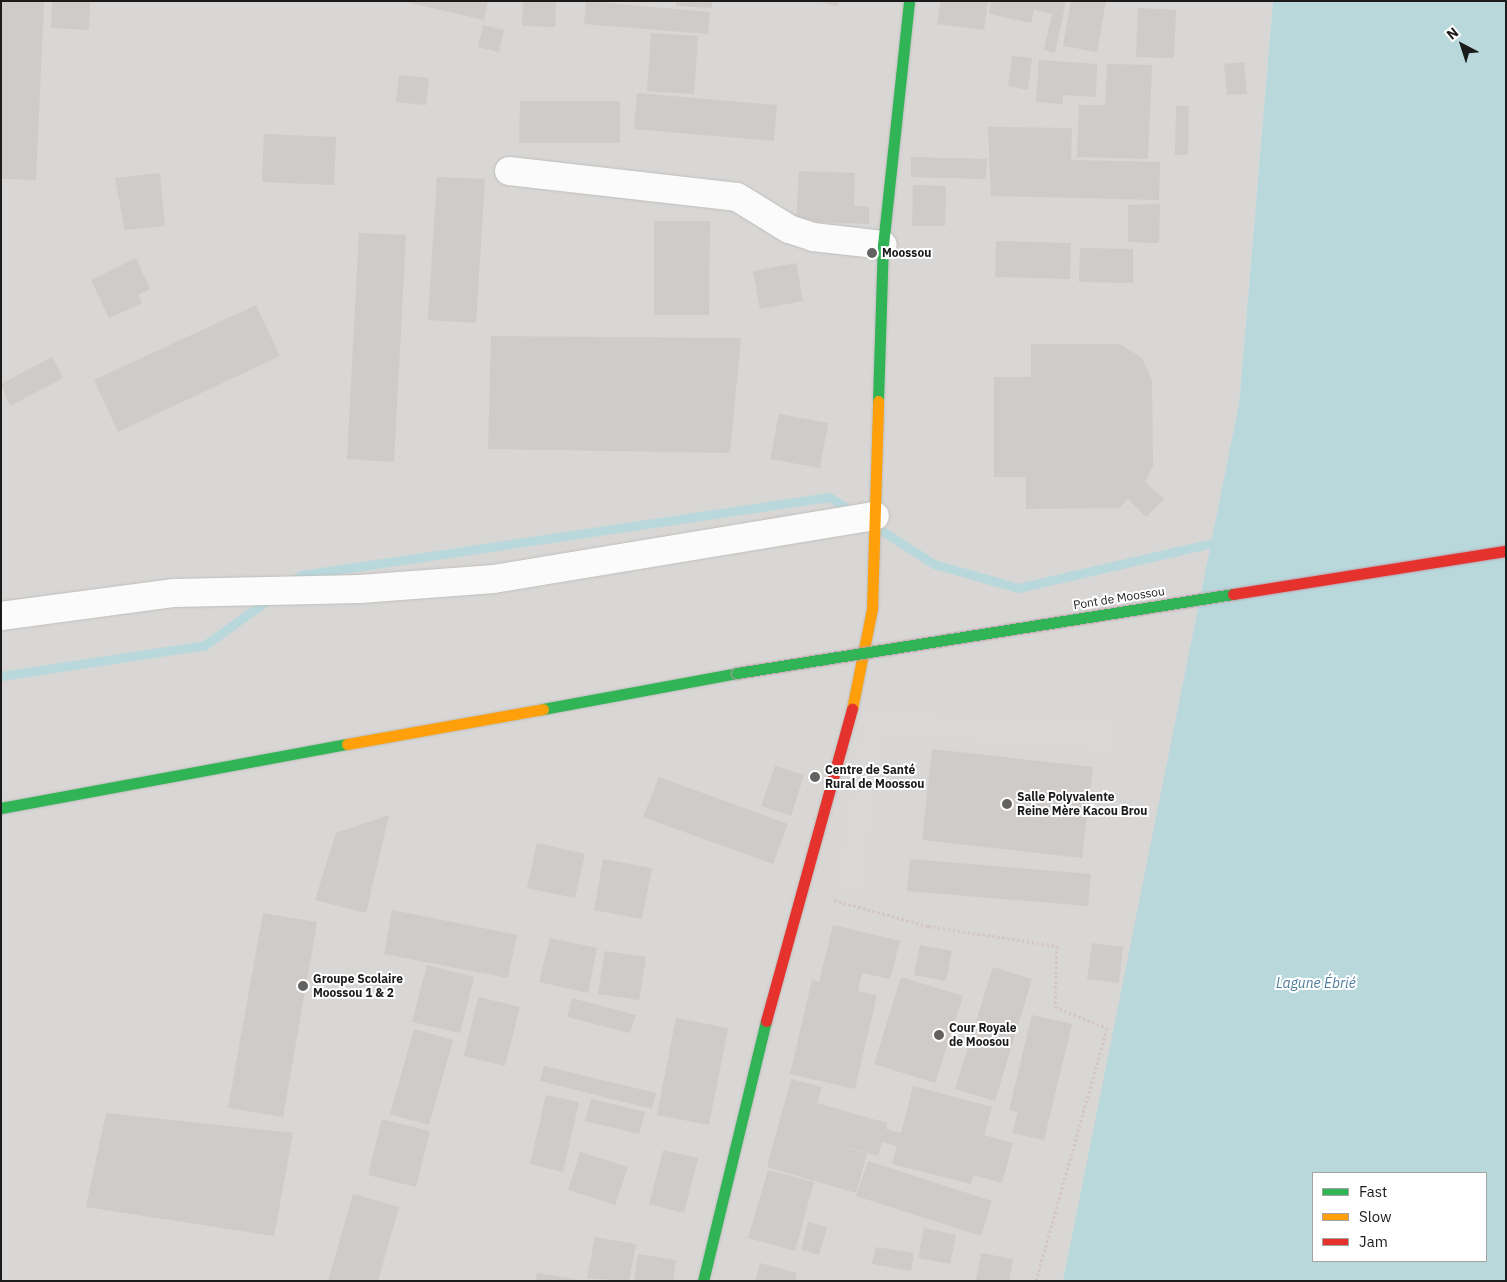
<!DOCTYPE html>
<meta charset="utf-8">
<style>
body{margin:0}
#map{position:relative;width:1507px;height:1282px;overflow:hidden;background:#e9e7e4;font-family:"IBM Plex Sans",sans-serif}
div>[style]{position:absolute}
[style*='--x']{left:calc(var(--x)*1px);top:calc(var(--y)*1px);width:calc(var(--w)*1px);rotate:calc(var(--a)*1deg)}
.residential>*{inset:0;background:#d8d7d5}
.parking>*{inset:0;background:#d9d8d7}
.water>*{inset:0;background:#b8d8db}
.stream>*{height:9px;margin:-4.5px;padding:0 4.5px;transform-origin:4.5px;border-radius:4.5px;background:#b8d8db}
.building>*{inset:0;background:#cecbc9}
.path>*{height:3px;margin-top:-1.5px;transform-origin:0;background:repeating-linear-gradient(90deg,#d4c6c5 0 2.5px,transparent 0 5px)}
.roads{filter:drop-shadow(0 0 1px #bfbebc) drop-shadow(0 0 1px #bfbebc)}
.street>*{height:28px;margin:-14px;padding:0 14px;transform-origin:14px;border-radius:14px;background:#fcfbfb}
.fast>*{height:11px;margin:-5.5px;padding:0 5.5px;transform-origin:5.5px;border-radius:5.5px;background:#30b455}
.slow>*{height:11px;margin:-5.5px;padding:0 5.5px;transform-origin:5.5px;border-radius:5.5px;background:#ff9f0a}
.jam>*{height:11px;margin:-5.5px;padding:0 5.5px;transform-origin:5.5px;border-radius:5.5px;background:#e5322d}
.bridges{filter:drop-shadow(0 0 1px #bc9daa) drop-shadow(0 0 1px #bc9daa)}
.fast-bridge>*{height:11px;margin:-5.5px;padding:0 5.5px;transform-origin:5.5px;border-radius:5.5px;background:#30b455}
.jam-bridge>*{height:11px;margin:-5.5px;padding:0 5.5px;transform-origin:5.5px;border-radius:5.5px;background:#e5322d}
.dots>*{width:14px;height:14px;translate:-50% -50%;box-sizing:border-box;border:2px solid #fff;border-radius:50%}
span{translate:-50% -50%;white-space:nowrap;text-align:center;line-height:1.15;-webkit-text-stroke:4px #fff;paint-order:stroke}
.poi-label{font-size:12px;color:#1b1b1b;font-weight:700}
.left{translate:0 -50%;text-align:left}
.street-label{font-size:12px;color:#1b1b1b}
.water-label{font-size:14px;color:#4b7c9c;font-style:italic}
.frame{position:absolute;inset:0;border:2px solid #1b1b1b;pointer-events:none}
.legend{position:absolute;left:1312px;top:1172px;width:175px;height:90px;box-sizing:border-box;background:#fff;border:1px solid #a4a4a4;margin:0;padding:6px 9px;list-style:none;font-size:15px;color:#1b1b1b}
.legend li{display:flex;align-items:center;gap:10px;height:25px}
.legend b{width:25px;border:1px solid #a4a4a4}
.north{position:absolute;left:1437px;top:20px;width:50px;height:50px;-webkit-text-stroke:4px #fff;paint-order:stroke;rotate:320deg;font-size:14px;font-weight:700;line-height:20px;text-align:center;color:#1b1b1b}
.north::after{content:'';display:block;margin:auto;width:18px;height:22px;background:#1b1b1b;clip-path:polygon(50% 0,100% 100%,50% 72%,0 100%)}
</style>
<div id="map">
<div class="residential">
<div style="clip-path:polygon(1px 1px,1273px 1px,1239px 404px,1082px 1281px,1px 1281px)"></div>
</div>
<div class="parking">
<div style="clip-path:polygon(863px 710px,1118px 721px,1117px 753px,886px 736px,862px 891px,835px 889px)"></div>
</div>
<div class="water">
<div style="clip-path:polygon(evenodd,1273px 1px,1506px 1px,1506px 1281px,1063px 1281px,1239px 404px,1273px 1px,1313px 1173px,1486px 1173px,1486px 1261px,1313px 1261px,1313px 1173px)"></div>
</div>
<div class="stream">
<div style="--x:879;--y:529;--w:65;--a:32.5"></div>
<div style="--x:934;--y:564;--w:87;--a:15.9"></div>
<div style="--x:1018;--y:588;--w:209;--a:-13"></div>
<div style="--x:291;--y:582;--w:12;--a:-35"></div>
<div style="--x:301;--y:575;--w:534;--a:-8.4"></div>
<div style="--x:829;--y:497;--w:28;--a:32"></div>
<div style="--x:1;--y:676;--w:206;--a:-8.6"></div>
<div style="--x:205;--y:645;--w:79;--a:-35.7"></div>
</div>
<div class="building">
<div style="clip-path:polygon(1px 1px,44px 1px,36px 180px,1px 179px)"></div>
<div style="clip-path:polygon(52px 1px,90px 1px,89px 30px,51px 28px)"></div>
<div style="clip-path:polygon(402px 1px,488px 1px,484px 20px)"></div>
<div style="clip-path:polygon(523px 1px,556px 1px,555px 27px,522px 26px)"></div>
<div style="clip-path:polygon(586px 1px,710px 12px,708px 34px,584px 24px)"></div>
<div style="clip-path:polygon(676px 1px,712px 1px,712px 8px,676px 6px)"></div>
<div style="clip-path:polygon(815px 1px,839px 1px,838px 6px)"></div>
<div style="clip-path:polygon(941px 1px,988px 1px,984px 30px,937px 24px)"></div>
<div style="clip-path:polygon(991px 1px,1066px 1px,1055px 53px,1044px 50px,1052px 14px,1034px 10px,1031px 23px,989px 14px)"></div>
<div style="clip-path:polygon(1071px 1px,1106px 1px,1097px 52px,1063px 46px)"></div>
<div style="clip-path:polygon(1138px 8px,1176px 10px,1174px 58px,1136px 57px)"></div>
<div style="clip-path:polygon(483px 25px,504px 30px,499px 52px,478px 47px)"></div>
<div style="clip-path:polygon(651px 33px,698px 36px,694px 94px,647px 91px)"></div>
<div style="clip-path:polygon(1012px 56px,1032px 58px,1028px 90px,1008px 86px)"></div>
<div style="clip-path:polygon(1039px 60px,1097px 64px,1096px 97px,1063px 95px,1063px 104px,1036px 102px)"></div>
<div style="clip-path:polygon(1244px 62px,1247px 94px,1227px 95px,1224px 64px)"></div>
<div style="clip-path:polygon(1107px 64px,1152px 65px,1148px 159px,1077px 157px,1079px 105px,1105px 105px)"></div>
<div style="clip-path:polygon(399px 75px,429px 78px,426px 105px,396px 102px)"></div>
<div style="clip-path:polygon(637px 93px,777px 105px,774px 141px,634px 129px)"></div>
<div style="clip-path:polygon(520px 101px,620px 101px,620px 143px,519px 143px)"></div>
<div style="clip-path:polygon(1176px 106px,1189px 106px,1188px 155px,1175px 155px)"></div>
<div style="clip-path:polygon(988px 127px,1072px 128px,1071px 160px,1160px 162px,1159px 200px,991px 196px)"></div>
<div style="clip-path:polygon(264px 134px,336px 137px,334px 185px,262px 182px)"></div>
<div style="clip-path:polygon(911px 157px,987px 159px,986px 179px,911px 177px)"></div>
<div style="clip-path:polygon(799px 171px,855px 173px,854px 206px,869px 207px,869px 224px,796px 221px)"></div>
<div style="clip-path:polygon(160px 173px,165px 226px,125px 230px,115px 178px)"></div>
<div style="clip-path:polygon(437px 177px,485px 179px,476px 323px,428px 320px)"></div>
<div style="clip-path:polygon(913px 185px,946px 186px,945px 226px,912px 226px)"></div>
<div style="clip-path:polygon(1160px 204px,1159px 243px,1128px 242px,1128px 205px)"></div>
<div style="clip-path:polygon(654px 221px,710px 221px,709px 315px,654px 315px)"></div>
<div style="clip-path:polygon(359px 233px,406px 235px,394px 462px,347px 459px)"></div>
<div style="clip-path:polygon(996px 241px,1071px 243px,1070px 279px,995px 277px)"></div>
<div style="clip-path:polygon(1080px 248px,1133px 249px,1133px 283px,1079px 282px)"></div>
<div style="clip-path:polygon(136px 258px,150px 289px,138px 295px,142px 303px,109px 318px,91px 280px)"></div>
<div style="clip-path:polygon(796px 263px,803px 301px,760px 309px,753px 271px)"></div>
<div style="clip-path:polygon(256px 305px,280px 356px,118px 432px,94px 380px)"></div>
<div style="clip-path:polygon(491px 336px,741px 338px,730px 453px,488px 449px)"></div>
<div style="clip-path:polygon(1031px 344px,1120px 344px,1142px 358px,1152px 380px,1153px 466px,1145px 482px,1164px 499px,1146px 517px,1128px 499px,1119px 508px,1026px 509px,1026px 477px,994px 477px,994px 377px,1031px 377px)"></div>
<div style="clip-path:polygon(52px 357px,63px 378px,10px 406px,1px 384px)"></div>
<div style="clip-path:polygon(779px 414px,828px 423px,820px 468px,770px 459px)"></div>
<div style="clip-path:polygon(932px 749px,1093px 767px,1082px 858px,922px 840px)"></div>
<div style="clip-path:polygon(775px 766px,804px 775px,791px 816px,761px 806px)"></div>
<div style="clip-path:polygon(659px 777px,788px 824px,773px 864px,643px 817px)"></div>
<div style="clip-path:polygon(389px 815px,366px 913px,315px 900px,336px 833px)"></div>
<div style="clip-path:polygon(537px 843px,585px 854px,575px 898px,527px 888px)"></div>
<div style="clip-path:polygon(603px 859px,652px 868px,642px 919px,594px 910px)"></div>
<div style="clip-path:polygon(910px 859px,1091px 874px,1088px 906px,907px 891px)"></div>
<div style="clip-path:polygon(392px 910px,517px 935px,508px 978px,384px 954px)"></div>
<div style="clip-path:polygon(263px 913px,317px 922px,283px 1117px,228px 1108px)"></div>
<div style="clip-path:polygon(833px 925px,900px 941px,890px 979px,862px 973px,858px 991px,877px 995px,855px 1089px,790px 1074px,812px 980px,819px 982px)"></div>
<div style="clip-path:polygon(550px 938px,597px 948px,588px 993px,539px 982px)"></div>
<div style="clip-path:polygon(1092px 943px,1123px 947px,1119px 983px,1087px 979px)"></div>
<div style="clip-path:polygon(920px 945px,952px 951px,946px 981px,914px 975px)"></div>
<div style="clip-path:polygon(605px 951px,646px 957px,639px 1000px,598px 994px)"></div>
<div style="clip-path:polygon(427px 965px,474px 977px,460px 1033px,412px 1022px)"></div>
<div style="clip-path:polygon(993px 967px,1032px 979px,995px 1101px,955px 1089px)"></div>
<div style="clip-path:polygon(901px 977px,963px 996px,935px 1083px,874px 1064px)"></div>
<div style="clip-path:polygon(478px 997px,520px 1007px,505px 1066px,464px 1056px)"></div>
<div style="clip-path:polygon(572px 998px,636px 1015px,630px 1033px,567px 1017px)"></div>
<div style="clip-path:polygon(1032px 1015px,1072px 1024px,1044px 1140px,1012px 1133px,1018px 1112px,1009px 1110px)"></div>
<div style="clip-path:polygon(676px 1018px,728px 1028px,709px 1125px,657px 1115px)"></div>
<div style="clip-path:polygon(414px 1029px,453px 1040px,429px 1125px,390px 1114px)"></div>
<div style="clip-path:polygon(544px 1066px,656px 1093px,652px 1109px,540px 1081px)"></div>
<div style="clip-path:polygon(791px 1079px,822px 1087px,817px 1103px,887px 1123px,886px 1129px,901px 1133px,913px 1086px,992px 1107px,984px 1135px,1013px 1143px,1002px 1183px,973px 1175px,971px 1184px,892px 1164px,897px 1146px,882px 1142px,878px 1156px,822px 1140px,867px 1154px,856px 1193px,767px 1167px)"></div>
<div style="clip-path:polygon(546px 1095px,579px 1102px,563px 1172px,530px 1164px)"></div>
<div style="clip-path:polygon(591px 1099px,645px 1112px,639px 1134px,585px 1121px)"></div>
<div style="clip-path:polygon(106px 1113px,293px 1133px,274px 1236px,86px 1207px)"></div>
<div style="clip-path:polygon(382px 1119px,430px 1131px,416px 1187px,368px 1175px)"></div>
<div style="clip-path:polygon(663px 1150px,698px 1158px,684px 1213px,649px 1204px)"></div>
<div style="clip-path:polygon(580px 1152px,628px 1167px,615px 1205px,568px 1190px)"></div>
<div style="clip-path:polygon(868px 1161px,992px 1201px,981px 1236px,856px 1196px)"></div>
<div style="clip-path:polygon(768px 1170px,814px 1182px,795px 1251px,748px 1238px)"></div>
<div style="clip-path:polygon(353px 1194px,399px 1207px,378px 1281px,328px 1281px)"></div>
<div style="clip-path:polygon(808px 1222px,827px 1227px,819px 1255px,801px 1250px)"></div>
<div style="clip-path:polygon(924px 1228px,956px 1235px,950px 1264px,918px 1258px)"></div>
<div style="clip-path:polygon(595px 1237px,636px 1244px,629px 1281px,587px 1278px)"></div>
<div style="clip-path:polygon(876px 1247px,914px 1253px,911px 1271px,872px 1264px)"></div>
<div style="clip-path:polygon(981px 1253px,1013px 1259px,1009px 1281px,976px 1281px)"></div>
<div style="clip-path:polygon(638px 1254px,676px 1260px,673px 1281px,634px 1281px)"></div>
<div style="clip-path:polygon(760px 1263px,797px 1273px,795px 1281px,755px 1281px)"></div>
<div style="clip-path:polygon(537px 1273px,580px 1280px,580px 1281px,536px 1281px)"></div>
</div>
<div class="path">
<div style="--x:834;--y:900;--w:98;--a:15.5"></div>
<div style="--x:928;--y:926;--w:131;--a:8.8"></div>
<div style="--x:1057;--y:946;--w:61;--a:91.9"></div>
<div style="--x:1055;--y:1007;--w:56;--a:22"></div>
<div style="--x:1107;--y:1028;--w:263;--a:105.7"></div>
</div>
<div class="roads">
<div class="street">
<div style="--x:509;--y:171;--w:229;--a:6.5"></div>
<div style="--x:737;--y:197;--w:61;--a:31.6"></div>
<div style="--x:789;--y:229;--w:25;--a:18"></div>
<div style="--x:813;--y:237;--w:70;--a:6.5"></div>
<div style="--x:1;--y:616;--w:175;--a:-7.6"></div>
<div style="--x:174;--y:593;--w:186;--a:-1.2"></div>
<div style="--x:360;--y:589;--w:134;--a:-4.3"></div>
<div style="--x:494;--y:579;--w:386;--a:-9.4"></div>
</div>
<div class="fast">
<div style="--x:878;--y:401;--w:156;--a:-88.2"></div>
<div style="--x:883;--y:245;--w:245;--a:-83.9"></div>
<div style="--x:543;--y:709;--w:197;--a:-10.5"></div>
<div style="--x:1;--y:808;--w:352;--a:-10.5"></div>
<div style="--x:703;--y:1281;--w:268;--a:-76.4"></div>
</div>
<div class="slow">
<div style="--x:852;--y:709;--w:102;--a:-78.7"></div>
<div style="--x:872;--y:609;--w:208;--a:-88.3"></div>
<div style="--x:347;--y:744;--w:199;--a:-10.1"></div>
</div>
<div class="jam">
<div style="--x:766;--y:1021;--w:324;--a:-74.6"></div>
</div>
</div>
<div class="bridges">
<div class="fast-bridge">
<div style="--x:737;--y:673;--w:502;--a:-9.05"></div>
</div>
<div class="jam-bridge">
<div style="--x:1233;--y:594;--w:276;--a:-9"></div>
</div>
</div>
<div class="dots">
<div style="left:872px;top:253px;background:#636261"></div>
<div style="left:815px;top:777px;background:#636261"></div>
<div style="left:1007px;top:804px;background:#636261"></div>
<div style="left:303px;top:986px;background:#636261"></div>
<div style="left:939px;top:1035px;background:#636261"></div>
</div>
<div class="poi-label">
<span class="left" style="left:882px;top:253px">Moossou</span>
<span class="left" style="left:825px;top:777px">Centre de Santé<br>Rural de Moossou</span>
<span class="left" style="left:1017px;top:804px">Salle Polyvalente<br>Reine Mère Kacou Brou</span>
<span class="left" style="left:313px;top:986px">Groupe Scolaire<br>Moossou 1 &amp; 2</span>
<span class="left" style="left:949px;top:1035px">Cour Royale<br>de Moosou</span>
</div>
<div class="street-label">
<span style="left:1119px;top:598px;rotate:-9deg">Pont de Moossou</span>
</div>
<div class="water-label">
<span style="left:1316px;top:983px">Lagune Ébrié</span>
</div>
<div class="frame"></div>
<ul class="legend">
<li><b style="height:6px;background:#30b455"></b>Fast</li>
<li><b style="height:6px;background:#ff9f0a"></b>Slow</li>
<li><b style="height:6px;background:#e5322d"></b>Jam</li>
</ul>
<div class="north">N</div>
</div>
